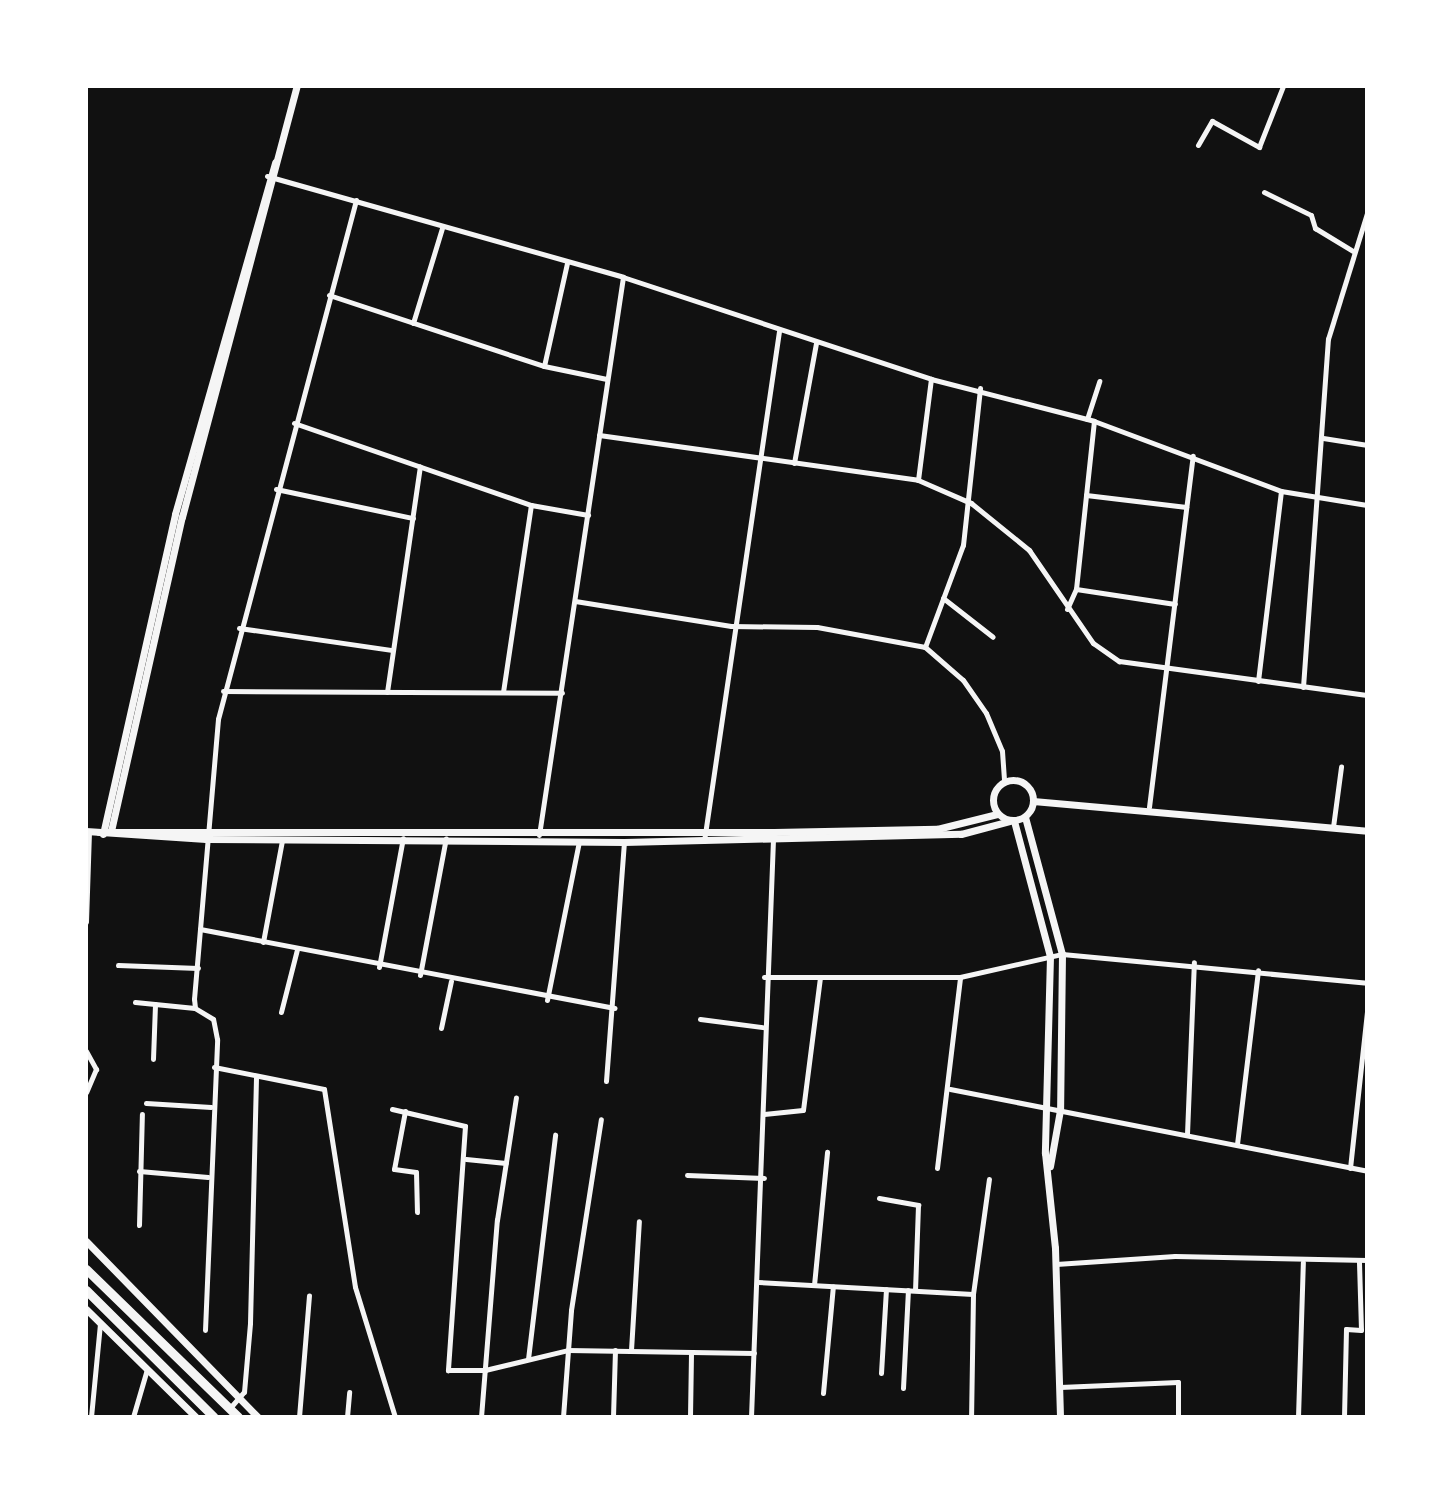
<!DOCTYPE html>
<style>
body{margin:0}
#map{position:relative;width:1453px;height:1503px;overflow:hidden;background:#111;font-family:"Crimson Pro",serif}
div>[style]{position:absolute}
[style*='--x']{left:calc(var(--x)*1px);top:calc(var(--y)*1px);width:calc(var(--w)*1px);rotate:calc(var(--a)*1deg)}
.minor>*{height:5px;margin:-2.5px;padding:0 2.5px;transform-origin:2.5px;border-radius:2.5px;background:#f5f5f5}
.tertiary>*{height:7px;margin:-3.5px;padding:0 3.5px;transform-origin:3.5px;border-radius:3.5px;background:#f5f5f5}
.tertiary>.ring{margin:-3.5px;padding:0;box-sizing:content-box;background:none;border:7px solid #f5f5f5;border-radius:50%}
.primary>*{height:9px;margin:-4.5px;padding:0 4.5px;transform-origin:4.5px;border-radius:4.5px;background:#f5f5f5}
span{translate:-50% -50%;white-space:nowrap;text-align:center;line-height:1.15;-webkit-text-stroke:5px #fff;paint-order:stroke}
.frame{position:absolute;inset:0;border:88px solid #fff;pointer-events:none}
</style>
<div id="map">
<div class="minor">
<div style="--x:1198;--y:145;--w:28;--a:-60"></div>
<div style="--x:1212;--y:121;--w:54;--a:29"></div>
<div style="--x:1259;--y:147;--w:66;--a:-68.5"></div>
<div style="--x:267;--y:176;--w:370;--a:15.8"></div>
<div style="--x:623;--y:277;--w:324;--a:18.3"></div>
<div style="--x:931;--y:379;--w:168;--a:14.4"></div>
<div style="--x:1094;--y:421;--w:200;--a:20.5"></div>
<div style="--x:1281;--y:491;--w:87;--a:9.2"></div>
<div style="--x:1264;--y:192;--w:52;--a:26.1"></div>
<div style="--x:1311;--y:215;--w:14;--a:73"></div>
<div style="--x:1315;--y:228;--w:44;--a:31.2"></div>
<div style="--x:329;--y:295;--w:226;--a:18.3"></div>
<div style="--x:544;--y:366;--w:64;--a:11.7"></div>
<div style="--x:413;--y:323;--w:99;--a:-73"></div>
<div style="--x:544;--y:366;--w:106;--a:-77.4"></div>
<div style="--x:1087;--y:419;--w:40;--a:-72"></div>
<div style="--x:294;--y:423;--w:251;--a:19.1"></div>
<div style="--x:531;--y:505;--w:58;--a:10"></div>
<div style="--x:599;--y:435;--w:322;--a:8"></div>
<div style="--x:918;--y:480;--w:58;--a:23.5"></div>
<div style="--x:971;--y:503;--w:75;--a:39"></div>
<div style="--x:1029;--y:550;--w:113;--a:55.5"></div>
<div style="--x:1093;--y:643;--w:32;--a:35"></div>
<div style="--x:1119;--y:661;--w:250;--a:7.8"></div>
<div style="--x:1323;--y:438;--w:45;--a:9"></div>
<div style="--x:794;--y:463;--w:122;--a:-79.6"></div>
<div style="--x:918;--y:480;--w:102;--a:-82.7"></div>
<div style="--x:276;--y:489;--w:140;--a:12"></div>
<div style="--x:1086;--y:495;--w:101;--a:6.8"></div>
<div style="--x:1076;--y:589;--w:100;--a:8.6"></div>
<div style="--x:943;--y:598;--w:63;--a:38"></div>
<div style="--x:575;--y:601;--w:158;--a:9.1"></div>
<div style="--x:731;--y:626;--w:86;--a:0.7"></div>
<div style="--x:817;--y:627;--w:110;--a:10.5"></div>
<div style="--x:925;--y:647;--w:50;--a:41"></div>
<div style="--x:963;--y:680;--w:40;--a:55.1"></div>
<div style="--x:986;--y:713;--w:41;--a:67.2"></div>
<div style="--x:1002;--y:751;--w:31;--a:86"></div>
<div style="--x:1067;--y:609;--w:22;--a:-66"></div>
<div style="--x:1076;--y:589;--w:169;--a:-83.9"></div>
<div style="--x:239;--y:628;--w:155;--a:8.2"></div>
<div style="--x:925;--y:647;--w:109;--a:-69.6"></div>
<div style="--x:963;--y:545;--w:158;--a:-83.8"></div>
<div style="--x:1258;--y:681;--w:191;--a:-83.1"></div>
<div style="--x:1303;--y:687;--w:349;--a:-85.9"></div>
<div style="--x:1328;--y:339;--w:132;--a:-72.8"></div>
<div style="--x:223;--y:691;--w:339;--a:0.3"></div>
<div style="--x:387;--y:692;--w:228;--a:-81.7"></div>
<div style="--x:503;--y:692;--w:189;--a:-81.5"></div>
<div style="--x:1149;--y:807;--w:354;--a:-82.9"></div>
<div style="--x:1333;--y:827;--w:61;--a:-82.4"></div>
<div style="--x:539;--y:835;--w:564;--a:-81.44"></div>
<div style="--x:704;--y:841;--w:515;--a:-81.63"></div>
<div style="--x:86;--y:922;--w:91;--a:-88.1"></div>
<div style="--x:200;--y:929;--w:422;--a:10.8"></div>
<div style="--x:263;--y:942;--w:104;--a:-79.4"></div>
<div style="--x:118;--y:965;--w:80;--a:2.1"></div>
<div style="--x:379;--y:967;--w:131;--a:-79.5"></div>
<div style="--x:420;--y:975;--w:139;--a:-79.3"></div>
<div style="--x:764;--y:977;--w:196;--a:0"></div>
<div style="--x:960;--y:977;--w:105;--a:-12.7"></div>
<div style="--x:1062;--y:954;--w:306;--a:5.4"></div>
<div style="--x:547;--y:1000;--w:161;--a:-78.6"></div>
<div style="--x:135;--y:1002;--w:60;--a:5.7"></div>
<div style="--x:281;--y:1012;--w:65;--a:-75.7"></div>
<div style="--x:700;--y:1019;--w:63;--a:7.4"></div>
<div style="--x:441;--y:1028;--w:48;--a:-78"></div>
<div style="--x:86;--y:1051;--w:21;--a:61"></div>
<div style="--x:96;--y:1069;--w:25;--a:113"></div>
<div style="--x:153;--y:1059;--w:55;--a:-87.9"></div>
<div style="--x:214;--y:1067;--w:112;--a:11.3"></div>
<div style="--x:324;--y:1089;--w:200;--a:81.1"></div>
<div style="--x:355;--y:1287;--w:136;--a:72.9"></div>
<div style="--x:606;--y:1081;--w:240;--a:-85.7"></div>
<div style="--x:950;--y:1089;--w:425;--a:11.1"></div>
<div style="--x:146;--y:1103;--w:65;--a:3.5"></div>
<div style="--x:392;--y:1109;--w:75;--a:13.1"></div>
<div style="--x:465;--y:1126;--w:245;--a:94"></div>
<div style="--x:448;--y:1370;--w:37;--a:0"></div>
<div style="--x:485;--y:1370;--w:85;--a:-13.5"></div>
<div style="--x:568;--y:1350;--w:186;--a:0.9"></div>
<div style="--x:405;--y:1111;--w:59;--a:100.7"></div>
<div style="--x:394;--y:1169;--w:22;--a:8"></div>
<div style="--x:416;--y:1172;--w:40;--a:88.6"></div>
<div style="--x:764;--y:1114;--w:39;--a:-6"></div>
<div style="--x:803;--y:1110;--w:134;--a:-82.7"></div>
<div style="--x:1187;--y:1134;--w:172;--a:-87.7"></div>
<div style="--x:1237;--y:1144;--w:175;--a:-83.1"></div>
<div style="--x:466;--y:1159;--w:40;--a:5.7"></div>
<div style="--x:937;--y:1168;--w:192;--a:-83.1"></div>
<div style="--x:1350;--y:1168;--w:158;--a:-83.8"></div>
<div style="--x:139;--y:1171;--w:69;--a:5"></div>
<div style="--x:687;--y:1175;--w:77;--a:2.2"></div>
<div style="--x:879;--y:1198;--w:40;--a:10"></div>
<div style="--x:918;--y:1205;--w:85;--a:92"></div>
<div style="--x:139;--y:1225;--w:111;--a:-88.5"></div>
<div style="--x:1056;--y:1264;--w:119;--a:-3.8"></div>
<div style="--x:1175;--y:1256;--w:192;--a:1.2"></div>
<div style="--x:758;--y:1282;--w:215;--a:3.2"></div>
<div style="--x:973;--y:1294;--w:123;--a:90.9"></div>
<div style="--x:814;--y:1285;--w:134;--a:-84.4"></div>
<div style="--x:973;--y:1294;--w:116;--a:-82.1"></div>
<div style="--x:205;--y:1330;--w:291;--a:-87.6"></div>
<div style="--x:217;--y:1039;--w:20;--a:-101"></div>
<div style="--x:213;--y:1019;--w:21;--a:-149"></div>
<div style="--x:195;--y:1008;--w:9;--a:-96"></div>
<div style="--x:194;--y:999;--w:281;--a:-85.1"></div>
<div style="--x:218;--y:719;--w:537;--a:-75.11"></div>
<div style="--x:631;--y:1350;--w:129;--a:-86.5"></div>
<div style="--x:528;--y:1359;--w:226;--a:-83.1"></div>
<div style="--x:881;--y:1373;--w:84;--a:-86.6"></div>
<div style="--x:1060;--y:1387;--w:118;--a:-2.4"></div>
<div style="--x:1178;--y:1382;--w:35;--a:90"></div>
<div style="--x:903;--y:1388;--w:98;--a:-87.1"></div>
<div style="--x:823;--y:1393;--w:107;--a:-84.7"></div>
<div style="--x:229;--y:1409;--w:23;--a:-49"></div>
<div style="--x:244;--y:1392;--w:69;--a:-85"></div>
<div style="--x:250;--y:1323;--w:245;--a:-88.6"></div>
<div style="--x:91;--y:1417;--w:94;--a:-84.5"></div>
<div style="--x:133;--y:1417;--w:50;--a:-73.7"></div>
<div style="--x:299;--y:1417;--w:122;--a:-85.3"></div>
<div style="--x:347;--y:1417;--w:25;--a:-85"></div>
<div style="--x:481;--y:1417;--w:198;--a:-85.4"></div>
<div style="--x:497;--y:1220;--w:124;--a:-81.2"></div>
<div style="--x:563;--y:1417;--w:107;--a:-85.7"></div>
<div style="--x:571;--y:1310;--w:193;--a:-81.1"></div>
<div style="--x:613;--y:1417;--w:67;--a:-88.3"></div>
<div style="--x:690;--y:1417;--w:65;--a:-89.1"></div>
<div style="--x:751;--y:1417;--w:577;--a:-87.82"></div>
<div style="--x:1298;--y:1417;--w:155;--a:-88.2"></div>
<div style="--x:1344;--y:1417;--w:88;--a:-88.7"></div>
<div style="--x:1346;--y:1329;--w:15;--a:4"></div>
<div style="--x:1361;--y:1330;--w:69;--a:-91.7"></div>
</div>
<div class="tertiary">
<div class="ring" style="left:993px;top:780px;width:33px;height:33px"></div>
<div style="--x:1033;--y:801;--w:335;--a:5.1"></div>
<div style="--x:1025;--y:817;--w:142;--a:74.9"></div>
<div style="--x:1062;--y:954;--w:156;--a:90.7"></div>
<div style="--x:1060;--y:1110;--w:57;--a:100.1"></div>
<div style="--x:1014;--y:821;--w:140;--a:75.1"></div>
<div style="--x:1050;--y:956;--w:197;--a:91.5"></div>
<div style="--x:1045;--y:1153;--w:96;--a:84"></div>
<div style="--x:1055;--y:1248;--w:169;--a:88.3"></div>
<div style="--x:86;--y:831;--w:120;--a:3.8"></div>
<div style="--x:206;--y:839;--w:418;--a:0.4"></div>
<div style="--x:624;--y:842;--w:337;--a:-1.4"></div>
<div style="--x:961;--y:834;--w:51;--a:-14.9"></div>
<div style="--x:111;--y:831;--w:322;--a:-77.3"></div>
<div style="--x:182;--y:517;--w:446;--a:-75.1"></div>
<div style="--x:99;--y:832;--w:675;--a:0"></div>
<div style="--x:774;--y:832;--w:163;--a:-1.1"></div>
<div style="--x:937;--y:829;--w:62;--a:-14"></div>
<div style="--x:103;--y:834;--w:328;--a:-77.3"></div>
<div style="--x:175;--y:514;--w:366;--a:-74.1"></div>
<div style="--x:86;--y:1241;--w:246;--a:45.7"></div>
<div style="--x:86;--y:1309;--w:154;--a:44.5"></div>
</div>
<div class="primary">
<div style="--x:86;--y:1269;--w:212;--a:44.2"></div>
<div style="--x:86;--y:1290;--w:180;--a:44.8"></div>
</div>
<div class="frame"></div>
</div>
